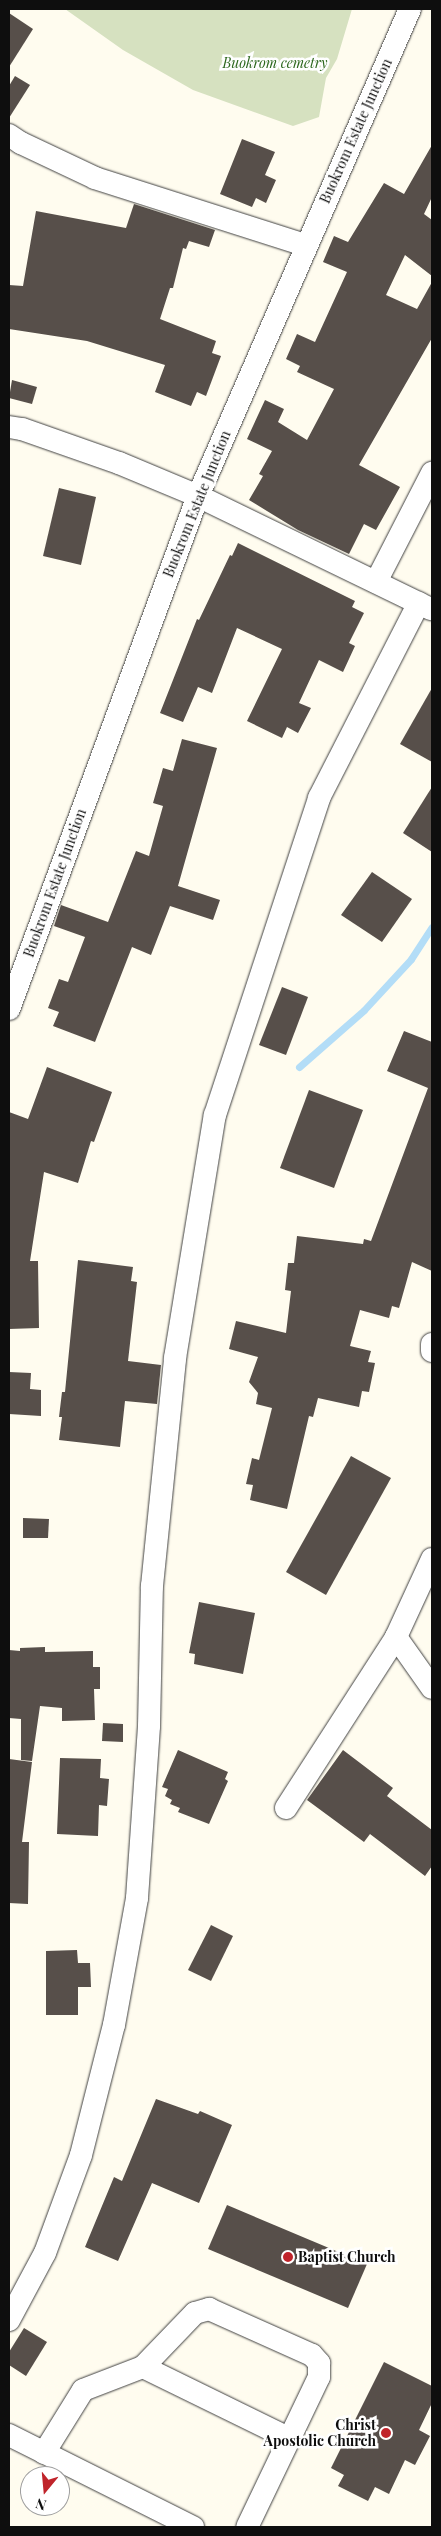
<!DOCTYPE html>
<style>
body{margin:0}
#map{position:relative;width:441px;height:2536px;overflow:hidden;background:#fffcef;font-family:"Playfair Display",serif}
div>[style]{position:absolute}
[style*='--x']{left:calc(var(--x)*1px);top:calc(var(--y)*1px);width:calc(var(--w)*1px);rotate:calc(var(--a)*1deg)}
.cemetery>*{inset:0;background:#d6e1c0}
.stream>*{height:7px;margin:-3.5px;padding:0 3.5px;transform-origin:3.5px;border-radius:3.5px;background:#b3ddf7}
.building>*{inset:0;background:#574f4a}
.roads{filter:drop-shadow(0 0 1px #414141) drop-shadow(0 0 1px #414141)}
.minor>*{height:22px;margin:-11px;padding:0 11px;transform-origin:11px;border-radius:11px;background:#fff}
.dots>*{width:14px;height:14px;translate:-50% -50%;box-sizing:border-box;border:2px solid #fff;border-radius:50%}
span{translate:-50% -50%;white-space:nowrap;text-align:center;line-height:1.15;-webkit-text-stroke:5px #fff;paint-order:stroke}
.park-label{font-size:14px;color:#2c671d;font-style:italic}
.street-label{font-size:14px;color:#0e0e0e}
.poi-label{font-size:14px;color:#0e0e0e;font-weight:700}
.left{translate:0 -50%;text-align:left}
.right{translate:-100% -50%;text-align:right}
.frame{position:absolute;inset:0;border:10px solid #0e0e0e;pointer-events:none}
.north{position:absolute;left:20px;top:2466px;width:50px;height:50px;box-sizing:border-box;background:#fff;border:1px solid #9f9f9f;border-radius:50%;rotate:197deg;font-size:14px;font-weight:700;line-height:20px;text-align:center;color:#0e0e0e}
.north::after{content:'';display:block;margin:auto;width:18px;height:22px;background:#c0242b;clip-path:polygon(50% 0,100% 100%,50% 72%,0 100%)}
</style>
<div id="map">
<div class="cemetery">
<div style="clip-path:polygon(65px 9px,352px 9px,337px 59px,326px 78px,319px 117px,293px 126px,193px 90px,123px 50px)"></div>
</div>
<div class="stream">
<div style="--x:299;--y:1067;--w:86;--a:-41.2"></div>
<div style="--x:364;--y:1010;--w:69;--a:-47.3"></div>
<div style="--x:411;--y:959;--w:38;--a:-57"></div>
</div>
<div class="building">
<div style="clip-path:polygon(9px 13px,33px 29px,9px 67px)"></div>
<div style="clip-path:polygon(15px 76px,30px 85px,9px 118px,9px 86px)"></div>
<div style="clip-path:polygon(242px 139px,275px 152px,265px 175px,276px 180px,266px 203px,256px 198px,252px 207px,220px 194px)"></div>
<div style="clip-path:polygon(432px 145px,432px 197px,424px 214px,432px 220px,432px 276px,405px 255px,386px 295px,417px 309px,432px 282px,432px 338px,359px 465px,400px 487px,376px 530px,364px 524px,349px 554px,298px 530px,249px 500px,263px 476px,259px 474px,272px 451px,247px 439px,265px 400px,284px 409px,278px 422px,307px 440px,334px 389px,297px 372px,300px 366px,286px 359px,297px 334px,315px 342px,347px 272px,323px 262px,334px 236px,348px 242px,384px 183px,404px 194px)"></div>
<div style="clip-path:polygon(134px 204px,215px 230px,209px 247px,189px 241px,186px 249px,183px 248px,173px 288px,170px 288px,160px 319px,216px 341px,212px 353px,221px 356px,206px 396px,197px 392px,191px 406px,155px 392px,165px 365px,87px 341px,9px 329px,9px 285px,23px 286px,36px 211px,126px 228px)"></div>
<div style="clip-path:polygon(12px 380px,37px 387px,32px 404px,9px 398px)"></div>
<div style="clip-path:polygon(59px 488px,96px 497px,81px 565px,43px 556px)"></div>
<div style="clip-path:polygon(238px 543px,355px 601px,352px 607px,364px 613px,349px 643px,355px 646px,343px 672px,319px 660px,299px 703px,311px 708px,298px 733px,287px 727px,282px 738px,247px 721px,282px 649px,237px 628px,212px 693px,198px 687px,183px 722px,160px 713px,197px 619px,199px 620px,230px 555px,232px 556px)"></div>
<div style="clip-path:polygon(432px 688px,432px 762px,400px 744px)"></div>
<div style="clip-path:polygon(182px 739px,217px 748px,178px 886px,220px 900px,213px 920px,170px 906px,151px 955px,132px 947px,95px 1042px,53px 1026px,59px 1012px,48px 1008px,59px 979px,68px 982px,85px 937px,54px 926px,61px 905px,108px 922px,136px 851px,149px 856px,163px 806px,153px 803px,163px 768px,173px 771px)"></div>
<div style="clip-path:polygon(432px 787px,432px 852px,403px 833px)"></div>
<div style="clip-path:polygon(372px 872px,412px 899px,382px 942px,341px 915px)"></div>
<div style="clip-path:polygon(282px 987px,308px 997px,286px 1055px,259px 1045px)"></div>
<div style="clip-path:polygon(404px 1031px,432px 1042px,432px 1271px,412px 1262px,399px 1308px,392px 1306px,389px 1318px,360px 1310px,350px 1346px,371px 1351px,368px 1362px,375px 1363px,369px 1392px,362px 1391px,359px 1407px,318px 1398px,313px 1417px,309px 1416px,287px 1509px,250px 1500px,253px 1485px,246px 1484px,252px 1458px,259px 1460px,272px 1408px,256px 1404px,258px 1393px,249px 1382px,258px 1357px,229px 1349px,236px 1321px,286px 1333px,291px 1291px,285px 1290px,288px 1263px,294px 1263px,297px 1236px,363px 1244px,364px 1239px,371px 1241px,428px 1088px,387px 1071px)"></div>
<div style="clip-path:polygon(47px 1067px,112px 1092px,94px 1142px,91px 1141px,78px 1183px,44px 1172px,30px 1261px,38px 1261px,39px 1328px,9px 1329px,9px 1112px,28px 1119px)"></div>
<div style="clip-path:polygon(309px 1090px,363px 1110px,334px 1188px,280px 1168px)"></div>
<div style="clip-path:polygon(78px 1260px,133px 1267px,131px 1281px,137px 1282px,128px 1361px,161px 1365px,157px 1404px,125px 1401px,120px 1447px,59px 1440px,62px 1417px,59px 1417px,62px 1392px,65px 1392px)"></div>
<div style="clip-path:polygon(9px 1372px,31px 1373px,30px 1389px,41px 1390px,41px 1416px,9px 1414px)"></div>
<div style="clip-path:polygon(351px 1456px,391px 1478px,326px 1595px,286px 1572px)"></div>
<div style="clip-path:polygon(23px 1518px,49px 1519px,48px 1538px,23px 1538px)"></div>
<div style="clip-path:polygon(199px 1602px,255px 1613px,243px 1674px,194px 1664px,195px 1654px,189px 1653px)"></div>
<div style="clip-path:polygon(45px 1647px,45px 1652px,93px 1651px,93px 1667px,100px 1667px,100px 1689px,94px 1689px,95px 1720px,62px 1721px,62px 1708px,40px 1706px,32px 1761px,21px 1760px,21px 1719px,9px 1718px,9px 1650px,20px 1651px,20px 1648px)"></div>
<div style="clip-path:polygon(103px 1723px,123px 1724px,123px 1742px,102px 1741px)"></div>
<div style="clip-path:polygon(178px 1750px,228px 1772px,225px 1779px,228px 1781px,209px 1824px,178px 1812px,180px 1808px,170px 1804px,172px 1800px,165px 1796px,168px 1789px,162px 1787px)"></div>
<div style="clip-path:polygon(343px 1750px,393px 1788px,387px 1796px,432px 1830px,432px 1866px,425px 1876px,370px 1834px,364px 1842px,307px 1800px)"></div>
<div style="clip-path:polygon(60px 1758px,101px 1759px,100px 1778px,109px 1779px,107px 1806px,99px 1805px,98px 1836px,57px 1834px)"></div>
<div style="clip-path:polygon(9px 1759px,32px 1762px,22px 1842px,29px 1842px,28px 1904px,9px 1903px)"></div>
<div style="clip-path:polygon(211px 1925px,233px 1936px,211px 1981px,188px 1970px)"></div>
<div style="clip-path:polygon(77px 1950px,78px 1963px,90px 1963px,91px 1987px,78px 1987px,78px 2015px,46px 2015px,46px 1951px)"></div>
<div style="clip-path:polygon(156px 2099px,198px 2114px,200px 2111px,232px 2125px,199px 2203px,152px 2183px,118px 2261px,85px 2247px,114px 2177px,122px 2181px)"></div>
<div style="clip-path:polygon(227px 2205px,367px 2264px,348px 2308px,208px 2249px)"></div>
<div style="clip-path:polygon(24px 2328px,47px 2342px,26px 2376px,9px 2365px,9px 2352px)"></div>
<div style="clip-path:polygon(384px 2362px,432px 2386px,432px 2403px,419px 2430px,430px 2436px,415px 2465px,405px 2460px,389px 2494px,375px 2487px,368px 2501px,338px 2486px,344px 2475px,331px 2468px)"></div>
</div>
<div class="roads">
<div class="minor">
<div style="--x:9;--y:135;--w:14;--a:34"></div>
<div style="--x:21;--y:143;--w:82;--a:25.3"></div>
<div style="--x:95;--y:178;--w:220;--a:17.7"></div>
<div style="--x:9;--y:427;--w:13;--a:9"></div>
<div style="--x:22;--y:429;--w:103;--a:19.3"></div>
<div style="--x:119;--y:463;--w:86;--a:22.7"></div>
<div style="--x:198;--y:496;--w:259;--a:25.9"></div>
<div style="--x:376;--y:582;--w:123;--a:-62.8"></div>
<div style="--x:9;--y:1009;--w:547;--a:-69.78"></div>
<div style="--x:198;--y:496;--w:531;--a:-66.48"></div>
<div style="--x:432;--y:1344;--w:7;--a:90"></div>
<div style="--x:396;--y:1637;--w:62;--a:54.8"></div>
<div style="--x:286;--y:1808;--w:203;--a:-57.2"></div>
<div style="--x:396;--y:1637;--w:86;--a:-65.2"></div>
<div style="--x:9;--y:2320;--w:76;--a:-61.8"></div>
<div style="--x:45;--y:2253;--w:104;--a:-69.8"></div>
<div style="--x:81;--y:2155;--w:134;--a:-75.8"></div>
<div style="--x:114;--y:2025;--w:129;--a:-79.7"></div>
<div style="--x:137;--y:1898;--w:172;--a:-86"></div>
<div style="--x:149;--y:1726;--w:140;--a:-88.8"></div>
<div style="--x:152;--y:1586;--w:229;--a:-84.2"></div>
<div style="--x:175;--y:1358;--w:246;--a:-80.7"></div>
<div style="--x:215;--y:1115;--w:334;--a:-71.8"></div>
<div style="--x:319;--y:798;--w:219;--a:-62.9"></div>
<div style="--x:143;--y:2367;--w:164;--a:26.1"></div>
<div style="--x:9;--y:2435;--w:206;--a:26.6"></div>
<div style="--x:44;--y:2453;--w:74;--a:-58.2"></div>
<div style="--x:83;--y:2390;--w:64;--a:-21"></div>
<div style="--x:143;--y:2367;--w:75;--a:-46.1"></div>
<div style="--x:195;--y:2313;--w:15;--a:-16"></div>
<div style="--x:209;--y:2309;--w:113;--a:24.1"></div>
<div style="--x:312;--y:2355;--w:11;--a:49"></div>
<div style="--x:319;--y:2363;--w:14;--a:90"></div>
<div style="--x:319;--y:2377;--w:166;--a:115.6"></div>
</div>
</div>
<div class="dots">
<div style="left:288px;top:2257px;background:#c0242b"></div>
<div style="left:386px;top:2433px;background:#c0242b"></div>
</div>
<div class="park-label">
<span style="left:275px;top:63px">Buokrom cemetry</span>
</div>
<div class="street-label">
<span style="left:356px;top:131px;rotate:-66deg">Buokrom Estate Junction</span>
<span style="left:197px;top:504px;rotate:-68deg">Buokrom Estate Junction</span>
<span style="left:55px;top:883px;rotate:-70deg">Buokrom Estate Junction</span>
</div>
<div class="poi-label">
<span class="left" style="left:298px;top:2257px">Baptist Church</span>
<span class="right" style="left:376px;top:2433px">Christ<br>Apostolic Church</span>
</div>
<div class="frame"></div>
<div class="north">N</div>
</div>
